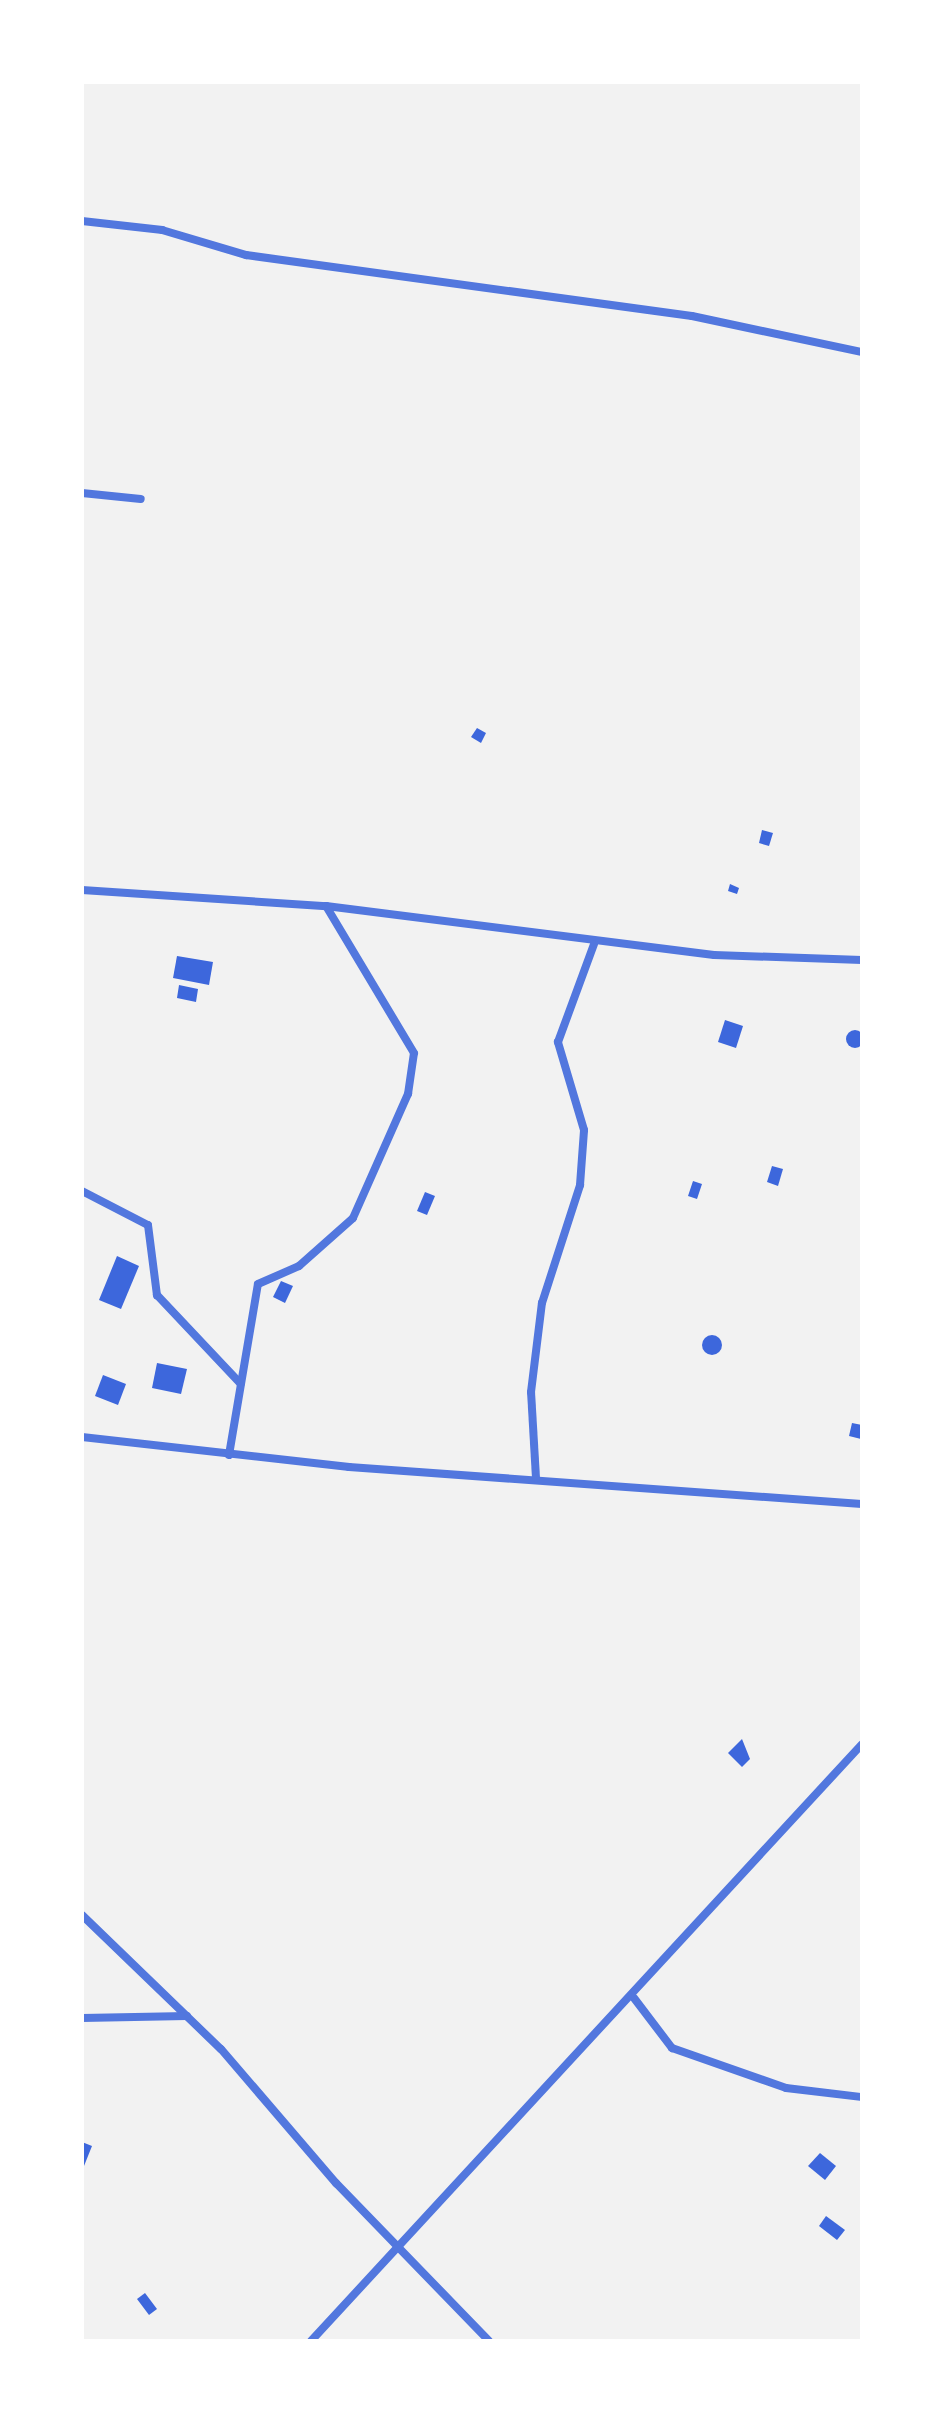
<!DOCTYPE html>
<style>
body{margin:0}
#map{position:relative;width:944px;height:2423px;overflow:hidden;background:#f2f2f2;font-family:"Titillium Web",sans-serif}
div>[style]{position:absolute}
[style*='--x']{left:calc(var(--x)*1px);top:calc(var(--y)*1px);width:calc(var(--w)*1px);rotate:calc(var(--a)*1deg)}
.building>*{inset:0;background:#3d67dc}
.round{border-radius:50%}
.minor>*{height:8px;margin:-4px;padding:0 4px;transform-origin:4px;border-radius:4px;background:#5277de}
span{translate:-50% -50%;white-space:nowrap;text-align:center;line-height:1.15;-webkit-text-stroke:8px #fff;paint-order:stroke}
.frame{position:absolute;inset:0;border:84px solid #fff;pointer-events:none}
</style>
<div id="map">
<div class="building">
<div style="clip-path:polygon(477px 728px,486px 733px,481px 743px,471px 737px)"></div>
<div style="clip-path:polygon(762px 830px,773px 833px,769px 846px,759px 843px)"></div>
<div style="clip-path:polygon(730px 884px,739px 888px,737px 894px,728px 891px)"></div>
<div style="clip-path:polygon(177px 956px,213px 962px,209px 985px,173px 978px)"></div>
<div style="clip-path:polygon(179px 985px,198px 989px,196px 1002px,177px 998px)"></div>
<div style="clip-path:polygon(725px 1020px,743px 1026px,736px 1048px,718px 1042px)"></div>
<div class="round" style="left:846px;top:1030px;width:18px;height:18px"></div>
<div style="clip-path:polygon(772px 1166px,783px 1169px,778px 1186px,767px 1182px)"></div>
<div style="clip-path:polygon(693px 1181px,702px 1184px,697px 1199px,688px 1196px)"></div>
<div style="clip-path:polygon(425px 1192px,435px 1196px,427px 1215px,417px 1211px)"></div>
<div style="clip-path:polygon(117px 1256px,139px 1266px,121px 1309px,99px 1300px)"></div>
<div style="clip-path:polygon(281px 1281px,293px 1286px,285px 1303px,273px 1297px)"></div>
<div class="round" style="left:702px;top:1335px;width:20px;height:20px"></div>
<div style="clip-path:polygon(157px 1363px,187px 1369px,181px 1394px,152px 1388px)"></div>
<div style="clip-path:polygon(103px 1375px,126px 1384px,118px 1405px,95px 1396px)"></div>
<div style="clip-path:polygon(852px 1423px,862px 1425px,861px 1439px,849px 1436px)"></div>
<div style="clip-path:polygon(742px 1739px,750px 1759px,742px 1767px,728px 1753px)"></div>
<div style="clip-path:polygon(82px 2142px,92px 2146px,82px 2171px)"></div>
<div style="clip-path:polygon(820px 2153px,836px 2166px,825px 2180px,808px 2166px)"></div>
<div style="clip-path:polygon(826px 2216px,845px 2230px,837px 2240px,819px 2226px)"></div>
<div style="clip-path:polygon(145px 2293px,157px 2309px,149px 2315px,137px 2299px)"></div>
</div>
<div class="minor">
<div style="--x:82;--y:221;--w:81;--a:6.4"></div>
<div style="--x:162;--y:230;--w:88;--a:16.6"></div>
<div style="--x:246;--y:255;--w:450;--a:7.8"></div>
<div style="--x:692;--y:316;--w:174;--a:12"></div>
<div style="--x:82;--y:493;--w:59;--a:5.8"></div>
<div style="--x:82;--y:890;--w:245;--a:3.8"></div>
<div style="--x:326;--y:906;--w:391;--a:7.2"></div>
<div style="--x:714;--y:955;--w:148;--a:1.9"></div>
<div style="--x:82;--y:1191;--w:74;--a:27.3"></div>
<div style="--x:148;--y:1225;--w:71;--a:82.7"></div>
<div style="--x:157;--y:1295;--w:122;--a:46.7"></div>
<div style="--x:82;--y:1437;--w:269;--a:6.4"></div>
<div style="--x:349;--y:1467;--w:514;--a:4.13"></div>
<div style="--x:229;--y:1455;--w:173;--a:-80.4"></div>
<div style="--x:258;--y:1284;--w:45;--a:-23.7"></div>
<div style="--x:299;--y:1266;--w:72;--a:-41.6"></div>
<div style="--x:353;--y:1218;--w:136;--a:-66.1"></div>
<div style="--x:408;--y:1094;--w:41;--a:-81.7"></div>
<div style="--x:414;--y:1053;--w:171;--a:-120.9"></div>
<div style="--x:536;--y:1478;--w:86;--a:-93.3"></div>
<div style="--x:531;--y:1392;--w:90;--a:-83"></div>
<div style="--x:542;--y:1303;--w:124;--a:-72.1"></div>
<div style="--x:580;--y:1185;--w:55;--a:-85.8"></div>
<div style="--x:584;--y:1130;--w:92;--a:-106.5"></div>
<div style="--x:558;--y:1042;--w:104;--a:-69.8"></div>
<div style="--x:82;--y:1915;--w:193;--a:44"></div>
<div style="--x:221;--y:2049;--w:177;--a:49.4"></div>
<div style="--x:336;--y:2183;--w:220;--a:45.9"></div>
<div style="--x:634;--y:1998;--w:63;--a:52.8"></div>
<div style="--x:672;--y:2048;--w:121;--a:19.3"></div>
<div style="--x:786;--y:2088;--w:77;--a:6.8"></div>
<div style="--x:82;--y:2018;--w:105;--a:-1.1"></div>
<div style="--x:311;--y:2341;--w:812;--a:-47.29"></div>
</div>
<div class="frame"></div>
</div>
